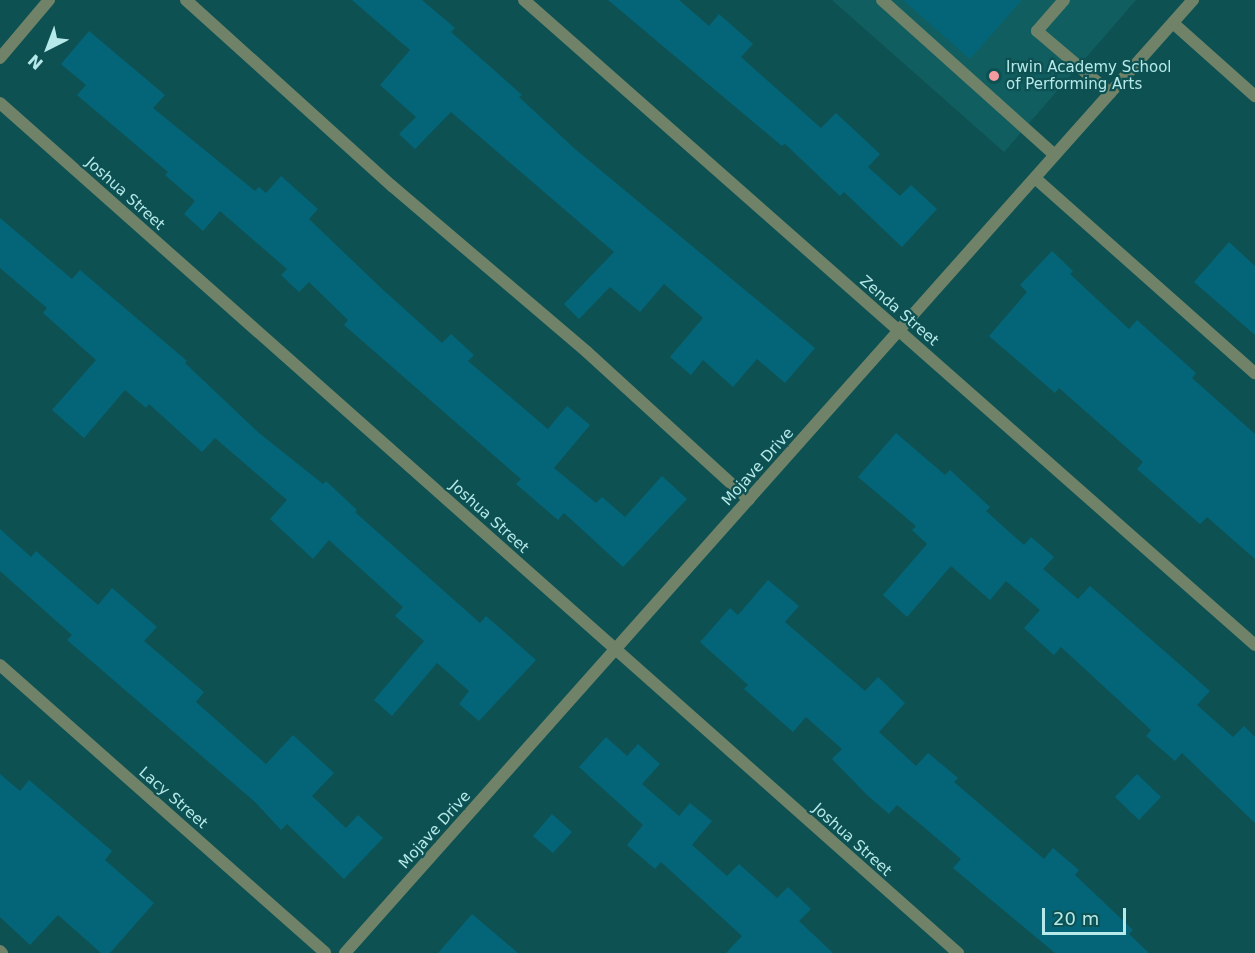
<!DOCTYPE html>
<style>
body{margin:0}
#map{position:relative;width:1255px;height:953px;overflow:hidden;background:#0d5153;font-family:"DejaVu Sans",sans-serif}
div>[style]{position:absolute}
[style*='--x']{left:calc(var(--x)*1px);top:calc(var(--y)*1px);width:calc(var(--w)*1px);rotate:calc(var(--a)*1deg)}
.built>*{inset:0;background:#115e60}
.building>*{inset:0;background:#046578}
.service>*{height:12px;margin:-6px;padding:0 6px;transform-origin:6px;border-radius:6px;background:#708368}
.minor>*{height:12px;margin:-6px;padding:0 6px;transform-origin:6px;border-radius:6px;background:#708368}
.tertiary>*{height:12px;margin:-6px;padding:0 6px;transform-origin:6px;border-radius:6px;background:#708368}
.dots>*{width:16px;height:16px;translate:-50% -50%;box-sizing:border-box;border:3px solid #0d5153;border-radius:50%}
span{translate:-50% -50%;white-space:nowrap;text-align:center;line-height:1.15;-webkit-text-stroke:4.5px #0d5153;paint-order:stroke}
.poi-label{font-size:15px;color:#b6e9e9}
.left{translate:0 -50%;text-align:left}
.street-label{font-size:15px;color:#b6e9e9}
.north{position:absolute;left:18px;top:18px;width:60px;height:60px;-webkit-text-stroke:4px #0d5153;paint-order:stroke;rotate:222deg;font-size:16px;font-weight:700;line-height:24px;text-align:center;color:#b6e9e9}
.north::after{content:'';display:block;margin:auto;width:21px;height:27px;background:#b6e9e9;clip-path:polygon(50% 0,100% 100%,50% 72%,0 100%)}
.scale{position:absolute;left:1042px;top:908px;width:84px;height:27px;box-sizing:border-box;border:3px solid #b6e9e9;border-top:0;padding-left:8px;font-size:18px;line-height:21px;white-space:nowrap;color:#b6e9e9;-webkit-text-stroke:4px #0d5153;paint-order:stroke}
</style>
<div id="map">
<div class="built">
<div style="clip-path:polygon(832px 0,1136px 0,1004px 152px)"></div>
</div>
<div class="building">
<div style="clip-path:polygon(352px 0,422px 0,455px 28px,451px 32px,522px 95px,519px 97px,575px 149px,815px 348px,785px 383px,757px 359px,733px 387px,703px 360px,691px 375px,670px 357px,703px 318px,664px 284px,640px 312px,610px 287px,579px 319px,564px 304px,614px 252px,451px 112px,415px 149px,399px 134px,416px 117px,380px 85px,410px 50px)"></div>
<div style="clip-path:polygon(608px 0,679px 0,709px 26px,719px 14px,753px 44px,741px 57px,821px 128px,836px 113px,880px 154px,868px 167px,900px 196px,911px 185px,937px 209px,902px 247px,844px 192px,840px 196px,785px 144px,782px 146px)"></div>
<div style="clip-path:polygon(903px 0,1022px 0,970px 59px)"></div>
<div style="clip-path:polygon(89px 31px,165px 95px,153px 108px,255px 191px,259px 187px,266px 193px,281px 176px,318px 209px,309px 219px,380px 287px,442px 343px,451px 334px,474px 355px,468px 361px,548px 429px,567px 406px,590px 425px,554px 468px,596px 503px,602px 497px,625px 517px,662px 476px,687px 499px,623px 567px,564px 513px,558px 520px,516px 484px,521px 479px,344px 325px,348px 320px,309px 282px,299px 292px,281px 275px,287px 269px,220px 211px,203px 231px,184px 214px,195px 201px,165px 175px,168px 172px,77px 95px,86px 85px,61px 64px)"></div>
<div style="clip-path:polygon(0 218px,72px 279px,80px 270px,187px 361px,185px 363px,259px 433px,323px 484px,326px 481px,357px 510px,355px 512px,480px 623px,486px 616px,536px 660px,479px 721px,459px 704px,469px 691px,437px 663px,392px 716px,374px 700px,424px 641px,395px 616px,403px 607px,329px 540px,313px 559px,270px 519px,287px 500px,215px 438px,202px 452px,149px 404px,146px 408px,125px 390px,84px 438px,52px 410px,96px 360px,43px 313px,47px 308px,0 268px)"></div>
<div style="clip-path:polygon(1229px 242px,1255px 266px,1255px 335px,1194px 282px)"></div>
<div style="clip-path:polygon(1052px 251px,1073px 271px,1070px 274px,1129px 329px,1137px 320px,1196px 373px,1192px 378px,1255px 434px,1255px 559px,1207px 517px,1200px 524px,1137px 469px,1143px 462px,1059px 388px,1055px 393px,989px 336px,1027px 292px,1020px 285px)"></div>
<div style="clip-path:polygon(896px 433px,945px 475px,950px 470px,990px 507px,986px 511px,1024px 545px,1031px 537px,1054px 557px,1043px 569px,1078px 599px,1090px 586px,1210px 691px,1197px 705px,1233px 737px,1244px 726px,1255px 737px,1255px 823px,1182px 753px,1175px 761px,1146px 736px,1151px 730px,1061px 647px,1054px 655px,1024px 628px,1040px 610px,1006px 581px,990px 600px,951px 566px,907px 617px,883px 595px,927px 544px,912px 530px,916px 526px,858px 477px)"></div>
<div style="clip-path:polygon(0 529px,31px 557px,36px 551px,98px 605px,112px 588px,157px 627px,144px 641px,204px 692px,196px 702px,266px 764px,293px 735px,334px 773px,312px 796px,346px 828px,358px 815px,383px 838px,344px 879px,287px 824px,281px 830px,255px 802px,67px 640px,72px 635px,0 571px)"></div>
<div style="clip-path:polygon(768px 580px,799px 606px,785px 622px,865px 691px,878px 677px,905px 703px,879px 732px,916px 766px,928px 753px,958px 778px,954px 782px,1044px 859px,1053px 848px,1079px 870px,1075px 875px,1133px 930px,1129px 934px,1149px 953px,1055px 953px,953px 868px,961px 859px,919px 823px,897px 805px,889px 814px,867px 795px,832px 759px,842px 749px,806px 717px,793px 732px,744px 689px,748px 685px,700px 642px,730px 608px,738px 615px)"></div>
<div style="clip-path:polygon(606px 737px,627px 756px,638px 744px,660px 764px,642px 784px,679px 816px,690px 803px,712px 821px,692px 845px,727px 876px,739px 864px,777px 898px,788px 887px,811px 909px,799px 921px,833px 953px,726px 953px,742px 936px,661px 862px,655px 869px,627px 845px,643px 825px,579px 767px)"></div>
<div style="clip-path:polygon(0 774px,20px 791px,29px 780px,112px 851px,105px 860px,154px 903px,110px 953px,101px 953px,58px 915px,30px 945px,0 917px)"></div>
<div style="clip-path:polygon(1137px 774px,1161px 797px,1139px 820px,1115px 797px)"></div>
<div style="clip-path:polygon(552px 814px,572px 832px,553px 853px,533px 836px)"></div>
<div style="clip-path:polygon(472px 914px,518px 953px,438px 953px)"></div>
</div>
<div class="service">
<div style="--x:186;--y:0;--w:278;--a:42.1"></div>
<div style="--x:392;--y:186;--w:256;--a:40.4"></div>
<div style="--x:587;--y:352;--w:219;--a:42.4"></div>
<div style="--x:1064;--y:0;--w:41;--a:131.1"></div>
<div style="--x:1037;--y:31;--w:96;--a:40.3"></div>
<div style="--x:1035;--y:178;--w:294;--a:41.6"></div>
<div style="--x:0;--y:951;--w:3;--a:45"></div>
</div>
<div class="minor">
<div style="--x:524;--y:0;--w:975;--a:41.42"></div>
<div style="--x:882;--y:0;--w:232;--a:41.9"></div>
<div style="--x:1173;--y:23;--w:110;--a:41.7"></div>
<div style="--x:0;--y:58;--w:76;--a:-49.8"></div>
<div style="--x:0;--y:103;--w:1281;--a:41.58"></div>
<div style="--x:0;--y:665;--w:434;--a:41.5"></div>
</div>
<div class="tertiary">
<div style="--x:345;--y:953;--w:1276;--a:-48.34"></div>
</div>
<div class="dots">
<div style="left:994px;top:76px;background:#f49b9f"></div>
</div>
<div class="poi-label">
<span class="left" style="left:1006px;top:76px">Irwin Academy School<br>of Performing Arts</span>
</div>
<div class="street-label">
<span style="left:125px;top:194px;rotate:42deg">Joshua Street</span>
<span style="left:899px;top:311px;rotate:41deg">Zenda Street</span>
<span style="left:758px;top:467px;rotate:-48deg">Mojave Drive</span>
<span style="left:489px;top:517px;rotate:42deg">Joshua Street</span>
<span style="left:173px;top:798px;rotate:41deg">Lacy Street</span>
<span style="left:435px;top:830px;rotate:-48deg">Mojave Drive</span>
<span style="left:852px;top:840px;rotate:42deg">Joshua Street</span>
</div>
<div class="north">N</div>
<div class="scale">20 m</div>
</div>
